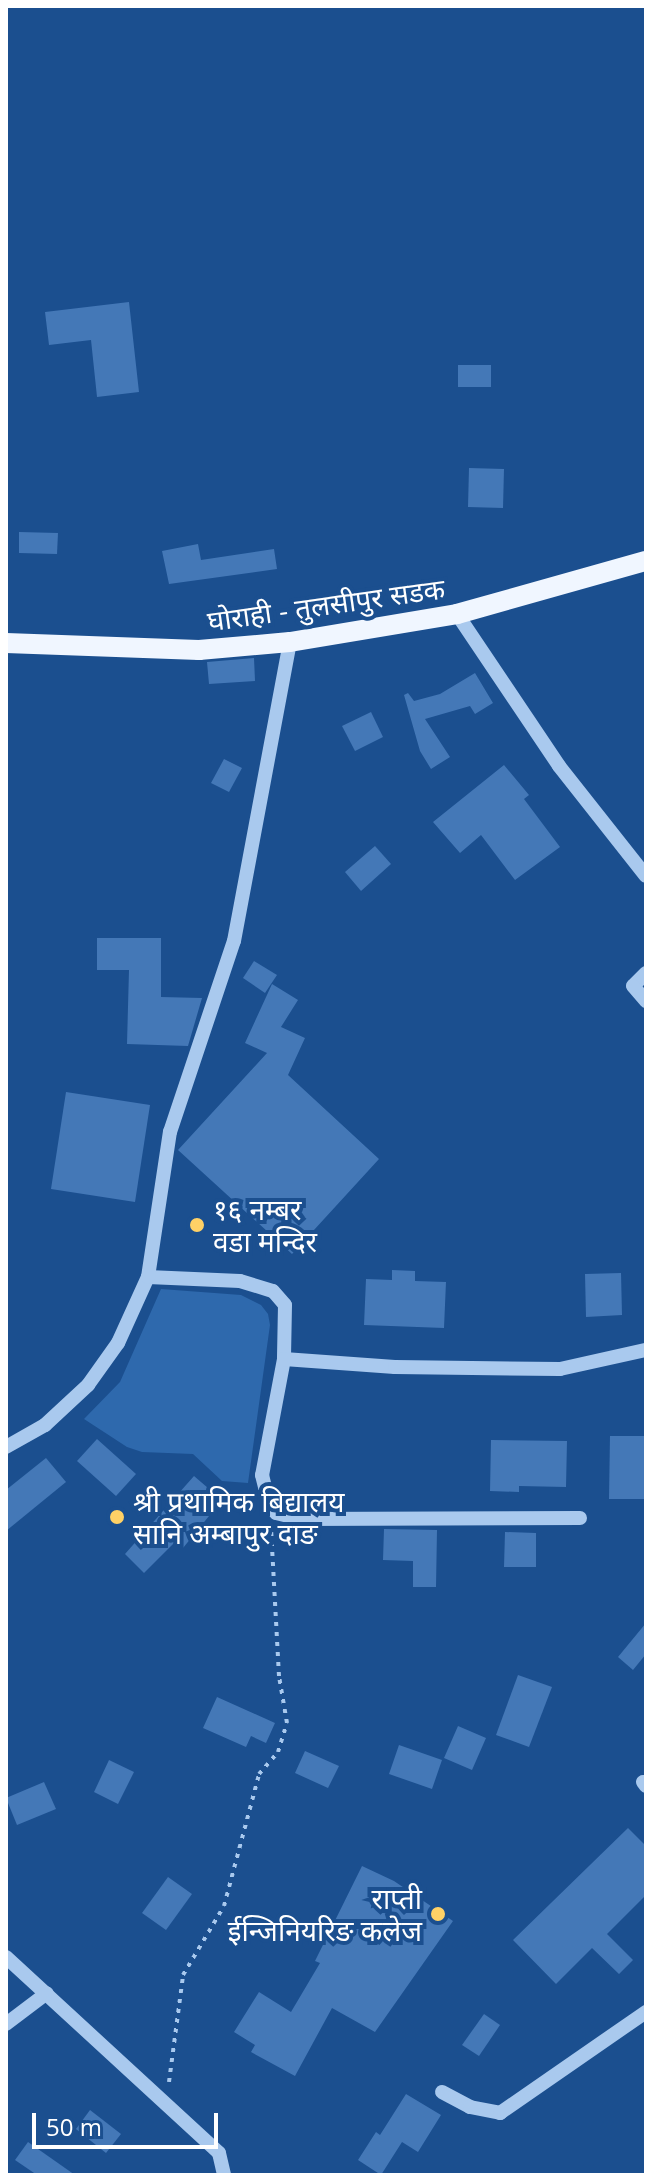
<!DOCTYPE html>
<meta charset="utf-8">
<style>
body{margin:0}
#map{position:relative;width:652px;height:2181px;overflow:hidden;background:#1b4f8f;font-family:"Open Sans","Noto Sans Devanagari",sans-serif}
div>[style]{position:absolute}
[style*='--x']{left:calc(var(--x)*1px);top:calc(var(--y)*1px);width:calc(var(--w)*1px);rotate:calc(var(--a)*1deg)}
.green>*{inset:0;background:#2e69ad}
.building>*{inset:0;background:#4478b7}
.path>*{height:4px;margin-top:-2px;transform-origin:0;background:repeating-linear-gradient(90deg,#a9c9ee 0 4px,transparent 0 10px)}
.minor>*{height:14px;margin:-7px;padding:0 7px;transform-origin:7px;border-radius:7px;background:#a9c9ee}
.major>*{height:20px;margin:-10px;padding:0 10px;transform-origin:10px;border-radius:10px;background:#f0f6ff}
.dots>*{width:22px;height:22px;translate:-50% -50%;box-sizing:border-box;border:4px solid #1b4f8f;border-radius:50%}
span{translate:-50% -50%;white-space:nowrap;text-align:center;line-height:1.15;-webkit-text-stroke:8px #1b4f8f;paint-order:stroke}
.street-label{font-size:28px;color:#fff}
.poi-label{font-size:28px;color:#fff}
.left{translate:0 -50%;text-align:left}
.right{translate:-100% -50%;text-align:right}
.frame{position:absolute;inset:0;border:8px solid #fff;pointer-events:none}
.scale{position:absolute;left:32px;top:2113px;width:186px;height:36px;box-sizing:border-box;border:4px solid #fff;border-top:0;padding-left:10px;font-size:24px;line-height:28px;white-space:nowrap;color:#fff;-webkit-text-stroke:6px #1b4f8f;paint-order:stroke}
</style>
<div id="map">
<div class="green">
<div style="clip-path:polygon(161px 1289px,241px 1295px,261px 1305px,268px 1314px,270px 1325px,248px 1483px,222px 1481px,193px 1454px,142px 1452px,127px 1447px,84px 1419px,120px 1382px)"></div>
</div>
<div class="building">
<div style="clip-path:polygon(129px 302px,139px 392px,97px 397px,91px 340px,49px 345px,45px 312px)"></div>
<div style="clip-path:polygon(458px 365px,491px 365px,491px 387px,458px 387px)"></div>
<div style="clip-path:polygon(469px 468px,504px 469px,503px 508px,468px 507px)"></div>
<div style="clip-path:polygon(19px 532px,58px 533px,57px 554px,19px 553px)"></div>
<div style="clip-path:polygon(198px 544px,201px 560px,274px 549px,277px 569px,169px 584px,162px 551px)"></div>
<div style="clip-path:polygon(254px 658px,255px 681px,209px 684px,207px 662px)"></div>
<div style="clip-path:polygon(475px 673px,493px 703px,475px 714px,470px 706px,425px 719px,450px 757px,431px 769px,420px 751px,404px 695px,408px 693px,414px 701px,440px 694px)"></div>
<div style="clip-path:polygon(371px 712px,383px 737px,355px 751px,342px 726px)"></div>
<div style="clip-path:polygon(224px 759px,242px 768px,229px 792px,211px 783px)"></div>
<div style="clip-path:polygon(504px 765px,529px 795px,524px 799px,560px 847px,515px 880px,481px 835px,460px 853px,433px 822px)"></div>
<div style="clip-path:polygon(375px 846px,391px 864px,361px 891px,345px 872px)"></div>
<div style="clip-path:polygon(97px 938px,161px 938px,161px 997px,202px 998px,188px 1046px,127px 1044px,129px 970px,97px 970px)"></div>
<div style="clip-path:polygon(254px 961px,277px 975px,265px 993px,243px 978px)"></div>
<div style="clip-path:polygon(272px 984px,298px 1000px,281px 1027px,305px 1038px,288px 1075px,379px 1159px,292px 1254px,178px 1150px,267px 1053px,245px 1043px)"></div>
<div style="clip-path:polygon(66px 1092px,150px 1105px,135px 1202px,51px 1189px)"></div>
<div style="clip-path:polygon(392px 1270px,415px 1271px,415px 1281px,446px 1282px,444px 1328px,364px 1325px,366px 1279px,392px 1280px)"></div>
<div style="clip-path:polygon(621px 1273px,622px 1315px,586px 1317px,585px 1274px)"></div>
<div style="clip-path:polygon(610px 1436px,646px 1436px,646px 1499px,609px 1499px)"></div>
<div style="clip-path:polygon(97px 1439px,136px 1474px,116px 1496px,77px 1461px)"></div>
<div style="clip-path:polygon(491px 1440px,567px 1441px,566px 1487px,519px 1486px,519px 1492px,490px 1491px)"></div>
<div style="clip-path:polygon(46px 1458px,66px 1482px,6px 1531px,6px 1490px)"></div>
<div style="clip-path:polygon(194px 1476px,222px 1500px,183px 1548px,175px 1542px,144px 1573px,125px 1554px)"></div>
<div style="clip-path:polygon(384px 1529px,437px 1530px,436px 1587px,413px 1587px,413px 1561px,383px 1560px)"></div>
<div style="clip-path:polygon(505px 1532px,536px 1533px,536px 1567px,504px 1567px)"></div>
<div style="clip-path:polygon(646px 1623px,646px 1654px,633px 1670px,618px 1657px)"></div>
<div style="clip-path:polygon(518px 1675px,552px 1687px,529px 1747px,496px 1735px)"></div>
<div style="clip-path:polygon(217px 1697px,275px 1723px,266px 1743px,251px 1736px,246px 1747px,203px 1728px)"></div>
<div style="clip-path:polygon(458px 1726px,486px 1738px,472px 1770px,444px 1758px)"></div>
<div style="clip-path:polygon(399px 1745px,442px 1760px,432px 1789px,389px 1774px)"></div>
<div style="clip-path:polygon(305px 1751px,339px 1766px,328px 1788px,295px 1773px)"></div>
<div style="clip-path:polygon(109px 1760px,134px 1772px,118px 1804px,94px 1792px)"></div>
<div style="clip-path:polygon(44px 1782px,56px 1809px,17px 1825px,6px 1798px)"></div>
<div style="clip-path:polygon(628px 1828px,646px 1846px,646px 1895px,607px 1934px,633px 1960px,619px 1974px,592px 1948px,556px 1984px,513px 1940px)"></div>
<div style="clip-path:polygon(362px 1866px,394px 1881px,453px 1921px,375px 2032px,332px 2008px,295px 2076px,251px 2052px,255px 2045px,234px 2032px,259px 1992px,291px 2012px,320px 1963px,315px 1961px)"></div>
<div style="clip-path:polygon(168px 1877px,192px 1894px,166px 1930px,142px 1913px)"></div>
<div style="clip-path:polygon(484px 2014px,500px 2025px,479px 2056px,462px 2045px)"></div>
<div style="clip-path:polygon(406px 2094px,441px 2115px,418px 2152px,402px 2142px,381px 2175px,358px 2160px,376px 2132px,380px 2135px)"></div>
<div style="clip-path:polygon(90px 2110px,121px 2134px,106px 2153px,76px 2129px)"></div>
<div style="clip-path:polygon(28px 2142px,75px 2175px,37px 2175px,15px 2160px)"></div>
</div>
<div class="path">
<div style="--x:169;--y:2082;--w:108;--a:-82.5"></div>
<div style="--x:183;--y:1975;--w:80;--a:-59.3"></div>
<div style="--x:224;--y:1906;--w:137;--a:-75.1"></div>
<div style="--x:259;--y:1774;--w:29;--a:-49"></div>
<div style="--x:278;--y:1752;--w:30;--a:-73"></div>
<div style="--x:287;--y:1723;--w:48;--a:-99.7"></div>
<div style="--x:279;--y:1676;--w:147;--a:-93.1"></div>
</div>
<div class="minor">
<div style="--x:457;--y:614;--w:183;--a:56.1"></div>
<div style="--x:559;--y:766;--w:140;--a:51.7"></div>
<div style="--x:646;--y:973;--w:18;--a:135"></div>
<div style="--x:633;--y:986;--w:20;--a:49"></div>
<div style="--x:148;--y:1277;--w:92;--a:2.5"></div>
<div style="--x:240;--y:1281;--w:34;--a:17"></div>
<div style="--x:273;--y:1291;--w:18;--a:49"></div>
<div style="--x:285;--y:1305;--w:54;--a:91.1"></div>
<div style="--x:284;--y:1359;--w:118;--a:100.7"></div>
<div style="--x:262;--y:1475;--w:29;--a:76"></div>
<div style="--x:269;--y:1503;--w:12;--a:55"></div>
<div style="--x:276;--y:1513;--w:25;--a:14"></div>
<div style="--x:300;--y:1519;--w:280;--a:-0.2"></div>
<div style="--x:284;--y:1359;--w:111;--a:4.1"></div>
<div style="--x:395;--y:1367;--w:165;--a:0.7"></div>
<div style="--x:560;--y:1369;--w:88;--a:-12.5"></div>
<div style="--x:6;--y:1447;--w:45;--a:-29.4"></div>
<div style="--x:45;--y:1425;--w:59;--a:-42.9"></div>
<div style="--x:88;--y:1385;--w:52;--a:-54.5"></div>
<div style="--x:118;--y:1343;--w:72;--a:-65.6"></div>
<div style="--x:148;--y:1277;--w:147;--a:-81.4"></div>
<div style="--x:170;--y:1132;--w:201;--a:-71.5"></div>
<div style="--x:234;--y:941;--w:304;--a:-79.4"></div>
<div style="--x:643;--y:1782;--w:5;--a:53"></div>
<div style="--x:6;--y:1957;--w:289;--a:42.6"></div>
<div style="--x:219;--y:2153;--w:23;--a:77"></div>
<div style="--x:6;--y:2024;--w:51;--a:-37.1"></div>
<div style="--x:442;--y:2092;--w:32;--a:28"></div>
<div style="--x:470;--y:2107;--w:31;--a:11"></div>
<div style="--x:500;--y:2113;--w:178;--a:-34.7"></div>
</div>
<div class="major">
<div style="--x:6;--y:643;--w:193;--a:2.1"></div>
<div style="--x:199;--y:650;--w:91;--a:-5"></div>
<div style="--x:290;--y:642;--w:169;--a:-9.5"></div>
<div style="--x:457;--y:614;--w:196;--a:-15.7"></div>
</div>
<div class="dots">
<div style="left:197px;top:1225px;background:#ffd166"></div>
<div style="left:117px;top:1517px;background:#ffd166"></div>
<div style="left:438px;top:1914px;background:#ffd166"></div>
</div>
<div class="street-label">
<span style="left:326px;top:604px;rotate:-8deg">घोराही - तुलसीपुर सडक</span>
</div>
<div class="poi-label">
<span class="left" style="left:213px;top:1225px">१६ नम्बर<br>वडा मन्दिर</span>
<span class="left" style="left:133px;top:1517px">श्री प्रथामिक बिद्यालय<br>सानि अम्बापुर दाङ</span>
<span class="right" style="left:422px;top:1914px">राप्ती<br>ईन्जिनियरिङ कलेज</span>
</div>
<div class="frame"></div>
<div class="scale">50 m</div>
</div>
